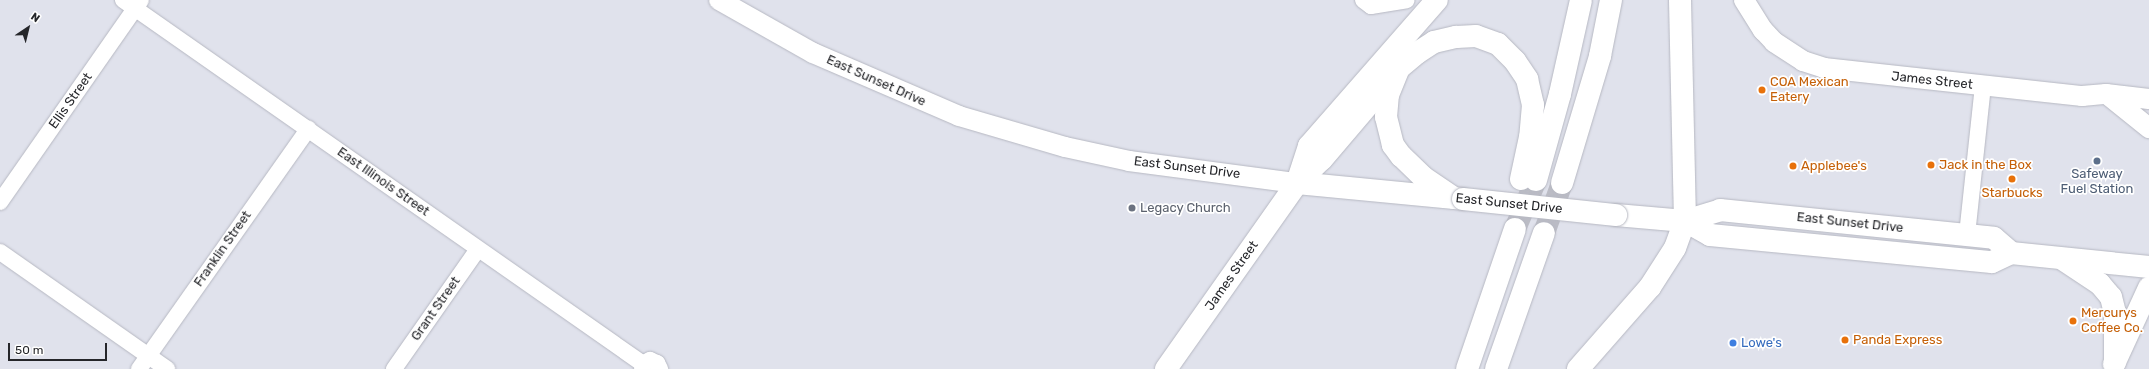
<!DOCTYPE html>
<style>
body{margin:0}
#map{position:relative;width:2149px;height:369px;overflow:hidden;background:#e0e2ec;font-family:Rubik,sans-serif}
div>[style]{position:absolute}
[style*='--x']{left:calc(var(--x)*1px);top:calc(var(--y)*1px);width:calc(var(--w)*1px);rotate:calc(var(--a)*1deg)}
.motorway-tunnel>*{height:22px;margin-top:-11px;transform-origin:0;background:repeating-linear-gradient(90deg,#bbbcc5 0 22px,transparent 0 33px)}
.roads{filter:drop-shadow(0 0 1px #b6b8c2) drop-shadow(0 0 1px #b6b8c2)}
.minor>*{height:16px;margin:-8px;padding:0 8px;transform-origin:8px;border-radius:8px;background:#fff}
.tertiary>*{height:20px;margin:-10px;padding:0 10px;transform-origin:10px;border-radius:10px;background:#fff}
.secondary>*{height:22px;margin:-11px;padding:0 11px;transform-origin:11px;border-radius:11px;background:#fff}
.primary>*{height:22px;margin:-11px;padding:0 11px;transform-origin:11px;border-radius:11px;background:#fff}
.motorway>*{height:22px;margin:-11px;padding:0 11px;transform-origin:11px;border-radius:11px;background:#fff}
.bridges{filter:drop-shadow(0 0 1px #b6b8c2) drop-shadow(0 0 1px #b6b8c2)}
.primary-bridge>*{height:22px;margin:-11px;padding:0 11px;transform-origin:11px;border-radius:11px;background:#fff}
.dots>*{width:11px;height:11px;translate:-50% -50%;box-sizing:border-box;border:2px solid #fff;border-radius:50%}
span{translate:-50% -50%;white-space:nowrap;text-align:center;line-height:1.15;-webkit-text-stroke:3.5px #fff;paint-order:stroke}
.street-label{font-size:13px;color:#25262a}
.food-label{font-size:13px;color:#c56008}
.left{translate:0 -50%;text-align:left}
.service-label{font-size:13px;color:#4e5e75}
.worship-label{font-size:13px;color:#5b616d}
.shop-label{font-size:13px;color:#366cbe}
.north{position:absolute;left:8px;top:8px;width:40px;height:40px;-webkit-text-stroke:3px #fff;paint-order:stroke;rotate:35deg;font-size:11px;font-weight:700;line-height:16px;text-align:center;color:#25262a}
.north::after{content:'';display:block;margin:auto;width:14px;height:18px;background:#25262a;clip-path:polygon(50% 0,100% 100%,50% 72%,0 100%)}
.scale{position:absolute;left:8px;top:343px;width:99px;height:18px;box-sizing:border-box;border:2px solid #25262a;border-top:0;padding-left:5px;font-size:12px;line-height:14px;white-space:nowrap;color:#25262a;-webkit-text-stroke:3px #fff;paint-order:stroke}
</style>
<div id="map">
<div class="motorway-tunnel">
<div style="--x:1515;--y:229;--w:53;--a:-66.8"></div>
<div style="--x:1544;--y:233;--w:53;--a:-70.2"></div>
</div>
<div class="roads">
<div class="minor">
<div style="--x:123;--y:0;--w:635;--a:34.99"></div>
<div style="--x:1363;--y:0;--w:10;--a:37"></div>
<div style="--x:1371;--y:6;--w:36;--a:-9"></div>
<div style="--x:0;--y:202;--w:246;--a:-55.1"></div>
<div style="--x:1967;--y:235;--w:150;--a:-83.9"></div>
<div style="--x:0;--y:252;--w:204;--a:35"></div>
<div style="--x:139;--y:369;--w:294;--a:-54.8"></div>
<div style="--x:394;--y:369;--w:146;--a:-55"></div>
<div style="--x:642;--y:369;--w:6;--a:-72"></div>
<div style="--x:644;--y:363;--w:7;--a:-27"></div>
<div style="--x:650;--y:360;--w:8;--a:23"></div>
<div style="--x:657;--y:363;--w:7;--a:63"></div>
</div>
<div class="tertiary">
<div style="--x:719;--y:0;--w:108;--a:29.4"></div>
<div style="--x:813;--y:53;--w:159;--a:23.3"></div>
<div style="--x:959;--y:116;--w:110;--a:16.3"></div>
<div style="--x:1065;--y:147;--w:66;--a:12.3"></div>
<div style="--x:1129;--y:161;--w:169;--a:7.5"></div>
<div style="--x:1744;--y:0;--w:36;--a:58"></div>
<div style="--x:1763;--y:30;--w:16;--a:47"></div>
<div style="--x:1774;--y:42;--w:35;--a:33"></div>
<div style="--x:1803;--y:61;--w:22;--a:18"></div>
<div style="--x:1824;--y:68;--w:260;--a:6.2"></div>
<div style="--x:2082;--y:96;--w:24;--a:-5"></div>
<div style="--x:2106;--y:94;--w:43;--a:6.6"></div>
<div style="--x:2108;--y:95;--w:53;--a:38.8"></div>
</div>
<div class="secondary">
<div style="--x:2114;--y:364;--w:84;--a:-65.3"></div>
<div style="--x:1166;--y:369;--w:228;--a:-54.8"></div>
</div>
<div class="primary">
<div style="--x:1297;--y:183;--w:166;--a:5.5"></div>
<div style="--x:1616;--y:215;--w:69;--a:5"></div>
<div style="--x:1685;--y:221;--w:29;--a:29"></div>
<div style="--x:1710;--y:235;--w:283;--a:5.5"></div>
<div style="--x:1992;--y:262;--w:21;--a:-25"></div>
<div style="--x:2011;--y:253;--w:139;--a:5.8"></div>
<div style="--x:1685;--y:221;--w:37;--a:-17"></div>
<div style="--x:1720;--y:210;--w:275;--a:5.8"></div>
<div style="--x:1994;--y:238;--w:23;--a:41"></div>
<div style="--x:2064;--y:260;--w:43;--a:33.7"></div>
<div style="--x:2100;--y:284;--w:17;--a:50"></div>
<div style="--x:2111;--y:297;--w:16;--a:76"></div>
<div style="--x:2115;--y:313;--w:49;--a:90"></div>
</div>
<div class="motorway">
<div style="--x:1536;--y:180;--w:89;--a:-74.4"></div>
<div style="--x:1560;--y:94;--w:96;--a:-77.4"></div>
<div style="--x:1298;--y:182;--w:33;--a:-44"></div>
<div style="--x:1322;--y:159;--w:106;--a:-49.6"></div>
<div style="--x:1297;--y:183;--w:39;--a:-72"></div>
<div style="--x:1309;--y:146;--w:194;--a:-48.8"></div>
<div style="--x:1562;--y:183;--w:133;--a:-73.3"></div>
<div style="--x:1600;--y:56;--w:57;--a:-78.9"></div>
<div style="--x:1454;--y:198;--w:37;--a:-146"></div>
<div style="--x:1423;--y:177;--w:30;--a:-136"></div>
<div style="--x:1401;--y:156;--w:14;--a:-126"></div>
<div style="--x:1393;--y:145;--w:29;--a:-104"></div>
<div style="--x:1386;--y:117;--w:22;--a:-85"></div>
<div style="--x:1388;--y:95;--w:29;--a:-68"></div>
<div style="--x:1399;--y:68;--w:23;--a:-40"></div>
<div style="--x:1417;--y:53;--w:20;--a:-33"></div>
<div style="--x:1434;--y:42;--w:23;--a:-13"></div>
<div style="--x:1456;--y:37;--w:20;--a:-3"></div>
<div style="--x:1476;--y:36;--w:23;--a:20"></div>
<div style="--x:1498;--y:44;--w:24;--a:45"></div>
<div style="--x:1515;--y:61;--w:22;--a:56"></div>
<div style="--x:1527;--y:79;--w:27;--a:77"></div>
<div style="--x:1533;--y:105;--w:32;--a:95"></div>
<div style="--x:1530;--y:137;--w:43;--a:102.1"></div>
<div style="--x:1467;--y:369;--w:148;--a:-71.1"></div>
<div style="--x:1496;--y:369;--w:144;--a:-70.6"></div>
<div style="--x:1578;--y:369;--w:109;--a:-48.7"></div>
<div style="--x:1650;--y:287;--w:46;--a:-57.3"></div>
<div style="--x:1675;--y:248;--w:29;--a:-70"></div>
<div style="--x:1685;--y:221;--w:221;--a:-91.3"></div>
</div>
</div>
<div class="bridges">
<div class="primary-bridge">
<div style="--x:1463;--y:199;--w:154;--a:6"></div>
</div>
</div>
<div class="dots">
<div style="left:1762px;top:90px;background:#e8710a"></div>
<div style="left:2097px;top:161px;background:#5c6f8a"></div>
<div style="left:1931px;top:165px;background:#e8710a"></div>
<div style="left:1793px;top:166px;background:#e8710a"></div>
<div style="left:2012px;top:179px;background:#e8710a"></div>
<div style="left:1132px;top:208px;background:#6b7280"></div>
<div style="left:2073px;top:321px;background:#e8710a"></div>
<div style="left:1845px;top:340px;background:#e8710a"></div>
<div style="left:1733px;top:343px;background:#3f7fe0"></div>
</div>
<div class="street-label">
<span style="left:876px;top:81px;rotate:24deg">East Sunset Drive</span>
<span style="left:1932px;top:81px;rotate:6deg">James Street</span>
<span style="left:71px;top:101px;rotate:-55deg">Ellis Street</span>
<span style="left:1187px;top:168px;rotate:7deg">East Sunset Drive</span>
<span style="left:383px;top:182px;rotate:35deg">East Illinois Street</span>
<span style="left:1509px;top:204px;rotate:6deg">East Sunset Drive</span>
<span style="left:1850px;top:223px;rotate:6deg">East Sunset Drive</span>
<span style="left:223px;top:249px;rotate:-55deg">Franklin Street</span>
<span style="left:1232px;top:276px;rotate:-55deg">James Street</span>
<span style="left:436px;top:309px;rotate:-55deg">Grant Street</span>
</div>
<div class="food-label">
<span class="left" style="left:1770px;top:90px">COA Mexican<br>Eatery</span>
<span class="left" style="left:1939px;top:165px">Jack in the Box</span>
<span class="left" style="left:1801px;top:166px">Applebee's</span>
<span style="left:2012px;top:193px">Starbucks</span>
<span class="left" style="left:2081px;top:321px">Mercurys<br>Coffee Co.</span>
<span class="left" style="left:1853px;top:340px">Panda Express</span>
</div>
<div class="service-label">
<span style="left:2097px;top:182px">Safeway<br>Fuel Station</span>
</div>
<div class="worship-label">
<span class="left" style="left:1140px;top:208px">Legacy Church</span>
</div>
<div class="shop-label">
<span class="left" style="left:1741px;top:343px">Lowe's</span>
</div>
<div class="north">N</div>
<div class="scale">50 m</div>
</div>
